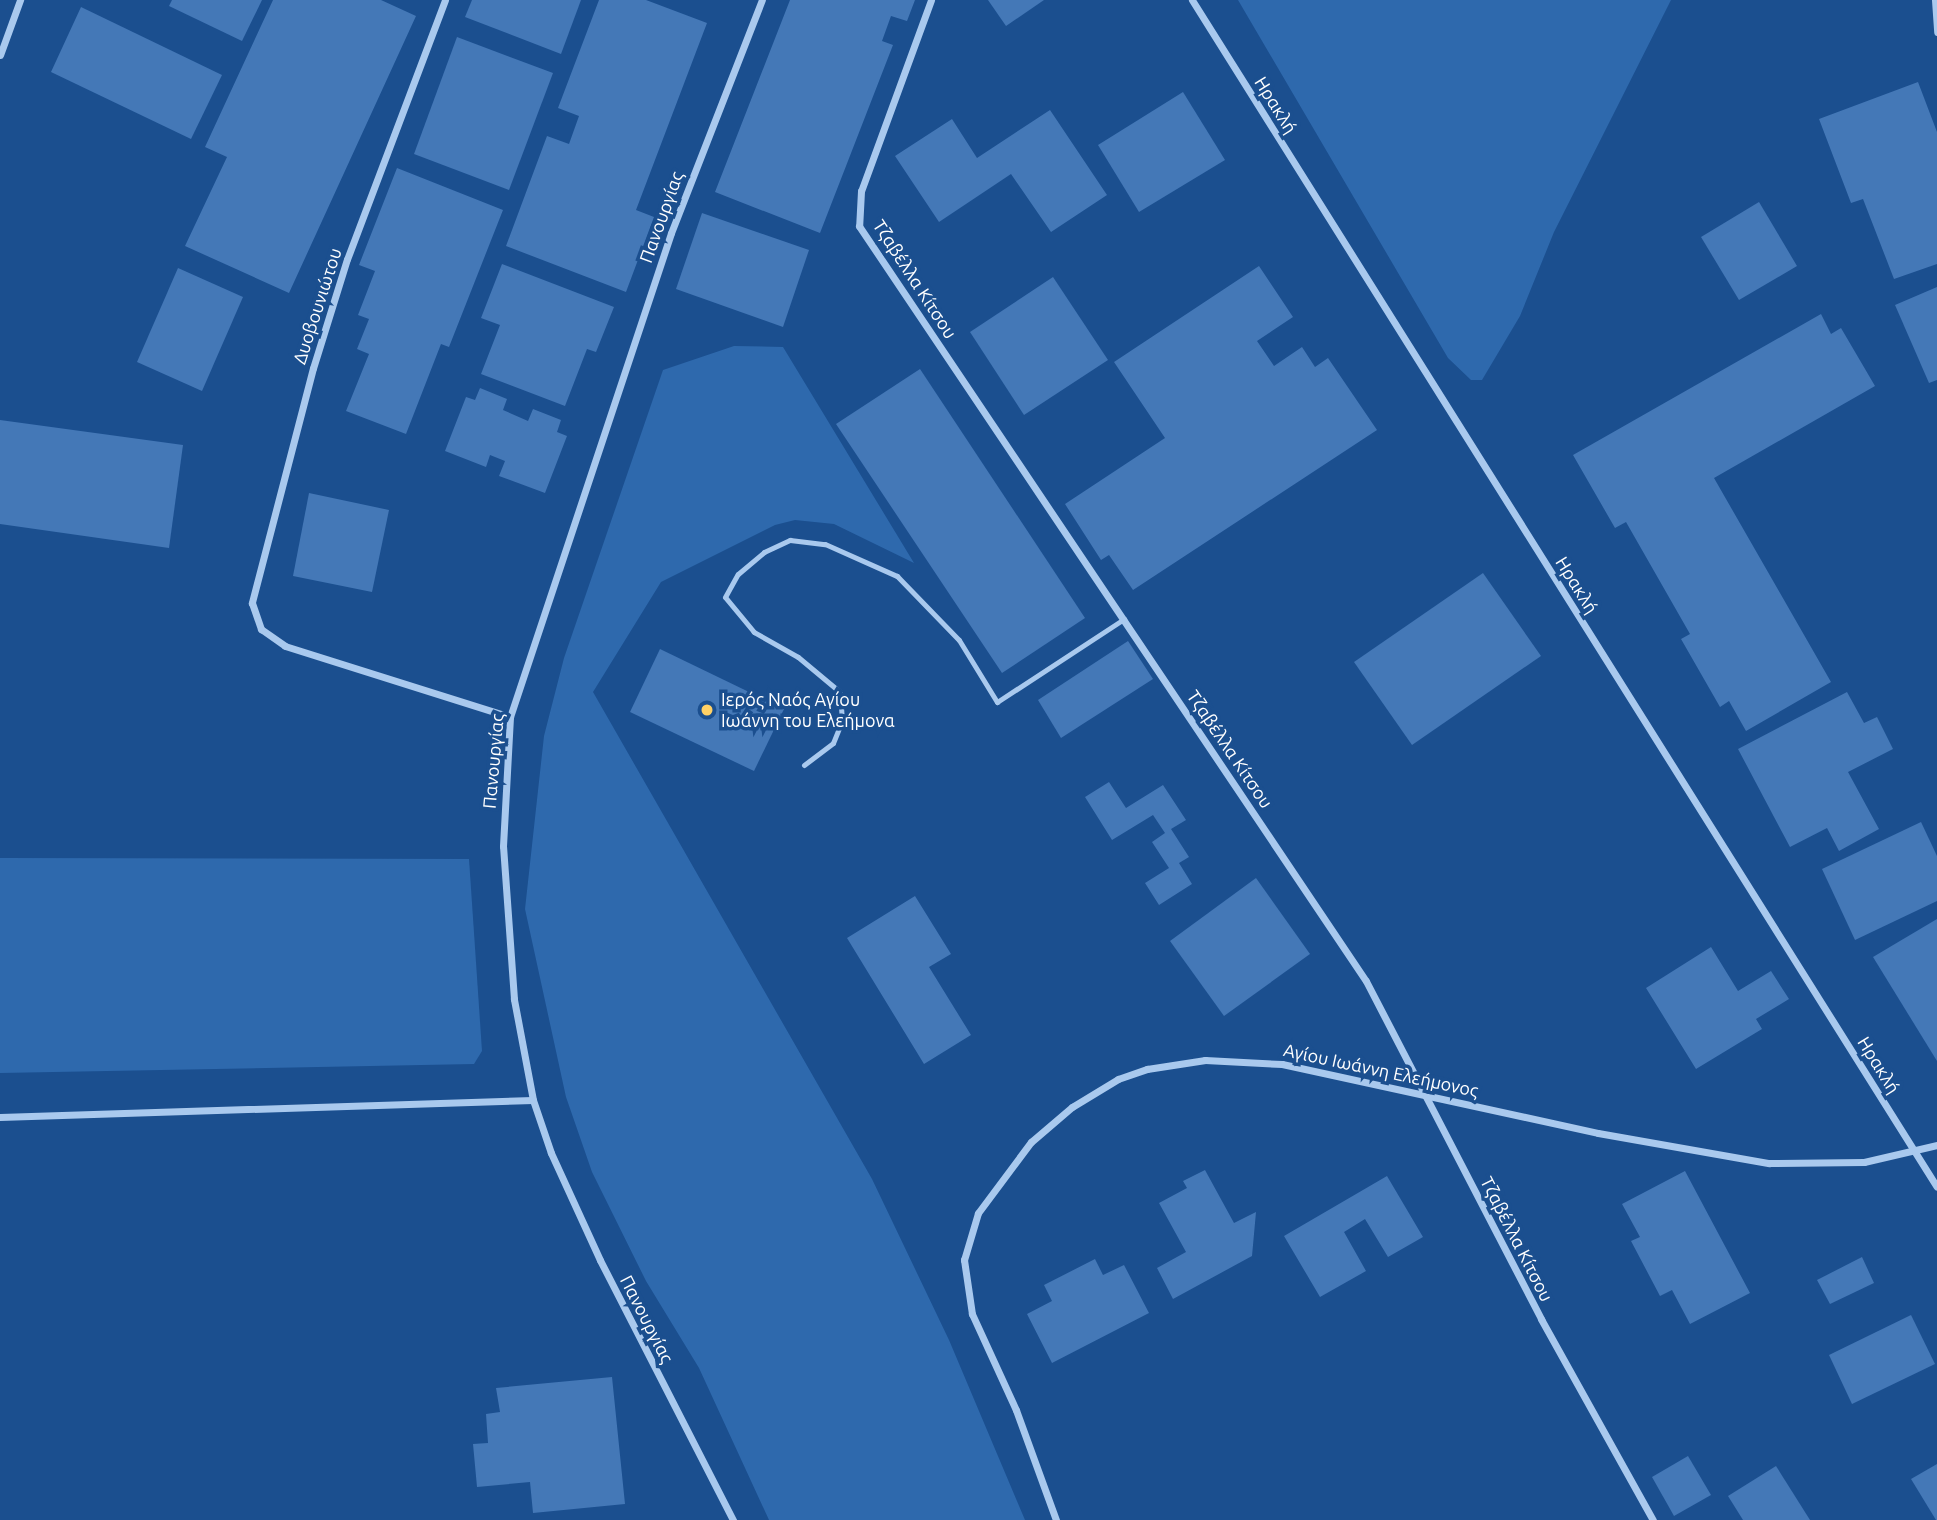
<!DOCTYPE html>
<meta charset="utf-8">
<style>
body{margin:0}
#map{position:relative;width:1937px;height:1520px;overflow:hidden;background:#1b4f8f;font-family:Ubuntu,sans-serif}
div>[style]{position:absolute}
[style*='--x']{left:calc(var(--x)*1px);top:calc(var(--y)*1px);width:calc(var(--w)*1px);rotate:calc(var(--a)*1deg)}
.green>*{inset:0;background:#2e69ad}
.building>*{inset:0;background:#4478b7}
.service>*{height:5px;margin:-2.5px;padding:0 2.5px;transform-origin:2.5px;border-radius:2.5px;background:#a9c9ee}
.minor>*{height:7px;margin:-3.5px;padding:0 3.5px;transform-origin:3.5px;border-radius:3.5px;background:#a9c9ee}
.dots>*{width:19px;height:19px;translate:-50% -50%;box-sizing:border-box;border:4px solid #1b4f8f;border-radius:50%}
span{translate:-50% -50%;white-space:nowrap;text-align:center;line-height:1.15;-webkit-text-stroke:7px #1b4f8f;paint-order:stroke}
.street-label{font-size:18px;color:#fff}
.poi-label{font-size:18px;color:#fff}
.left{translate:0 -50%;text-align:left}
</style>
<div id="map">
<div class="green">
<div style="clip-path:polygon(1238px 0,1671px 0,1554px 232px,1520px 316px,1482px 380px,1471px 380px,1448px 358px)"></div>
<div style="clip-path:polygon(734px 346px,783px 347px,914px 563px,834px 524px,795px 520px,775px 525px,661px 582px,593px 692px,872px 1179px,949px 1340px,1025px 1520px,769px 1520px,699px 1368px,646px 1281px,592px 1172px,566px 1097px,525px 909px,544px 736px,564px 658px,663px 370px)"></div>
<div style="clip-path:polygon(0 858px,469px 859px,482px 1051px,474px 1064px,0 1073px)"></div>
</div>
<div class="building">
<div style="clip-path:polygon(172px 0,262px 0,242px 41px,169px 6px)"></div>
<div style="clip-path:polygon(273px 0,381px 0,416px 16px,289px 293px,185px 246px,227px 157px,205px 147px)"></div>
<div style="clip-path:polygon(472px 0,581px 0,561px 54px,465px 17px)"></div>
<div style="clip-path:polygon(599px 0,646px 0,707px 23px,636px 210px,654px 217px,626px 292px,506px 246px,547px 136px,569px 144px,579px 116px,558px 108px)"></div>
<div style="clip-path:polygon(790px 0,915px 0,907px 21px,891px 16px,882px 41px,893px 45px,820px 233px,715px 192px)"></div>
<div style="clip-path:polygon(988px 0,1044px 0,1006px 26px)"></div>
<div style="clip-path:polygon(81px 7px,222px 75px,191px 139px,51px 72px)"></div>
<div style="clip-path:polygon(457px 37px,553px 73px,509px 190px,414px 154px)"></div>
<div style="clip-path:polygon(1918px 82px,1937px 132px,1937px 264px,1894px 279px,1863px 199px,1851px 203px,1819px 119px)"></div>
<div style="clip-path:polygon(1183px 92px,1225px 160px,1139px 212px,1098px 145px)"></div>
<div style="clip-path:polygon(1050px 110px,1107px 195px,1051px 232px,1011px 174px,939px 222px,895px 156px,952px 119px,977px 158px)"></div>
<div style="clip-path:polygon(397px 168px,503px 210px,449px 347px,441px 344px,406px 434px,346px 411px,369px 354px,357px 349px,369px 319px,358px 315px,375px 271px,359px 265px)"></div>
<div style="clip-path:polygon(1759px 202px,1797px 266px,1739px 300px,1701px 237px)"></div>
<div style="clip-path:polygon(702px 213px,809px 250px,783px 327px,676px 289px)"></div>
<div style="clip-path:polygon(502px 264px,614px 307px,596px 352px,587px 349px,565px 406px,481px 374px,500px 325px,481px 318px)"></div>
<div style="clip-path:polygon(1259px 266px,1293px 317px,1257px 341px,1274px 366px,1302px 347px,1315px 367px,1328px 358px,1377px 430px,1133px 590px,1109px 555px,1101px 560px,1065px 504px,1165px 438px,1114px 362px)"></div>
<div style="clip-path:polygon(178px 268px,243px 297px,202px 391px,137px 362px)"></div>
<div style="clip-path:polygon(1053px 277px,1108px 360px,1024px 415px,970px 332px)"></div>
<div style="clip-path:polygon(1937px 287px,1937px 380px,1929px 383px,1895px 305px)"></div>
<div style="clip-path:polygon(1821px 314px,1831px 334px,1841px 328px,1875px 386px,1714px 478px,1831px 682px,1746px 731px,1729px 701px,1720px 707px,1681px 639px,1690px 634px,1626px 522px,1615px 528px,1573px 455px)"></div>
<div style="clip-path:polygon(920px 369px,1085px 618px,1002px 673px,836px 424px)"></div>
<div style="clip-path:polygon(480px 388px,507px 399px,503px 410px,528px 421px,533px 409px,561px 420px,557px 432px,567px 436px,545px 493px,499px 476px,505px 461px,490px 455px,486px 467px,445px 451px,466px 397px,475px 400px)"></div>
<div style="clip-path:polygon(0 420px,183px 445px,169px 548px,0 524px)"></div>
<div style="clip-path:polygon(309px 493px,389px 510px,372px 592px,293px 576px)"></div>
<div style="clip-path:polygon(1483px 573px,1541px 656px,1412px 745px,1354px 662px)"></div>
<div style="clip-path:polygon(1128px 641px,1153px 679px,1061px 738px,1038px 700px)"></div>
<div style="clip-path:polygon(660px 649px,784px 709px,754px 771px,630px 712px)"></div>
<div style="clip-path:polygon(1847px 692px,1864px 723px,1877px 717px,1893px 749px,1848px 772px,1879px 829px,1839px 851px,1827px 828px,1790px 847px,1738px 749px)"></div>
<div style="clip-path:polygon(1109px 782px,1126px 808px,1163px 785px,1186px 820px,1171px 829px,1189px 857px,1179px 863px,1192px 884px,1159px 905px,1145px 883px,1169px 868px,1152px 842px,1165px 833px,1153px 815px,1112px 840px,1085px 797px)"></div>
<div style="clip-path:polygon(1921px 822px,1937px 856px,1937px 901px,1855px 940px,1822px 869px)"></div>
<div style="clip-path:polygon(1256px 878px,1310px 954px,1224px 1016px,1170px 941px)"></div>
<div style="clip-path:polygon(915px 896px,951px 954px,929px 967px,971px 1035px,924px 1064px,847px 938px)"></div>
<div style="clip-path:polygon(1937px 919px,1937px 1061px,1873px 957px)"></div>
<div style="clip-path:polygon(1711px 947px,1738px 991px,1771px 971px,1789px 999px,1756px 1019px,1762px 1029px,1696px 1069px,1646px 988px)"></div>
<div style="clip-path:polygon(1205px 1170px,1234px 1223px,1256px 1212px,1252px 1256px,1173px 1299px,1157px 1268px,1186px 1252px,1159px 1203px,1187px 1188px,1183px 1181px)"></div>
<div style="clip-path:polygon(1685px 1171px,1750px 1293px,1690px 1324px,1672px 1290px,1660px 1296px,1631px 1241px,1640px 1237px,1622px 1204px)"></div>
<div style="clip-path:polygon(1387px 1176px,1423px 1237px,1388px 1257px,1365px 1219px,1344px 1232px,1366px 1271px,1320px 1297px,1284px 1236px)"></div>
<div style="clip-path:polygon(1862px 1257px,1874px 1283px,1830px 1304px,1817px 1280px)"></div>
<div style="clip-path:polygon(1095px 1259px,1103px 1275px,1124px 1265px,1149px 1313px,1052px 1363px,1027px 1314px,1052px 1301px,1044px 1285px)"></div>
<div style="clip-path:polygon(1911px 1315px,1935px 1364px,1852px 1404px,1829px 1355px)"></div>
<div style="clip-path:polygon(612px 1377px,625px 1504px,533px 1513px,530px 1482px,477px 1487px,473px 1444px,488px 1443px,486px 1414px,500px 1412px,496px 1388px)"></div>
<div style="clip-path:polygon(1688px 1456px,1711px 1495px,1674px 1516px,1652px 1477px)"></div>
<div style="clip-path:polygon(1937px 1464px,1937px 1520px,1936px 1520px,1911px 1479px)"></div>
<div style="clip-path:polygon(1776px 1466px,1810px 1520px,1743px 1520px,1728px 1496px)"></div>
</div>
<div class="service">
<div style="--x:804;--y:765;--w:36;--a:-37"></div>
<div style="--x:833;--y:743;--w:24;--a:-68"></div>
<div style="--x:842;--y:721;--w:29;--a:-94"></div>
<div style="--x:840;--y:692;--w:55;--a:-140.2"></div>
<div style="--x:798;--y:657;--w:51;--a:-150.4"></div>
<div style="--x:754;--y:632;--w:45;--a:-129.6"></div>
<div style="--x:725;--y:597;--w:26;--a:-61"></div>
<div style="--x:738;--y:574;--w:34;--a:-40"></div>
<div style="--x:764;--y:552;--w:29;--a:-25"></div>
<div style="--x:790;--y:540;--w:35;--a:7"></div>
<div style="--x:825;--y:544;--w:79;--a:24"></div>
<div style="--x:897;--y:576;--w:89;--a:45.9"></div>
<div style="--x:959;--y:640;--w:73;--a:58.5"></div>
<div style="--x:997;--y:702;--w:152;--a:-33.2"></div>
</div>
<div class="minor">
<div style="--x:445;--y:0;--w:277;--a:110.7"></div>
<div style="--x:347;--y:259;--w:114;--a:107.3"></div>
<div style="--x:313;--y:368;--w:243;--a:104.6"></div>
<div style="--x:252;--y:603;--w:28;--a:71"></div>
<div style="--x:261;--y:629;--w:29;--a:35"></div>
<div style="--x:285;--y:646;--w:236;--a:17.5"></div>
<div style="--x:931;--y:0;--w:203;--a:110.1"></div>
<div style="--x:861;--y:191;--w:35;--a:93"></div>
<div style="--x:859;--y:226;--w:909;--a:56.12"></div>
<div style="--x:1366;--y:981;--w:381;--a:62.6"></div>
<div style="--x:1541;--y:1319;--w:230;--a:60.9"></div>
<div style="--x:1192;--y:0;--w:1401;--a:57.89"></div>
<div style="--x:1935;--y:0;--w:32;--a:86"></div>
<div style="--x:0;--y:55;--w:59;--a:-70"></div>
<div style="--x:0;--y:1117;--w:533;--a:-1.83"></div>
<div style="--x:733;--y:1520;--w:292;--a:-117.1"></div>
<div style="--x:600;--y:1260;--w:118;--a:-114.6"></div>
<div style="--x:551;--y:1153;--w:56;--a:-108.8"></div>
<div style="--x:533;--y:1100;--w:103;--a:-100.7"></div>
<div style="--x:514;--y:999;--w:153;--a:-94.1"></div>
<div style="--x:503;--y:846;--w:129;--a:-86.9"></div>
<div style="--x:510;--y:717;--w:510;--a:-71.6"></div>
<div style="--x:671;--y:233;--w:250;--a:-68.7"></div>
<div style="--x:1056;--y:1520;--w:117;--a:-110"></div>
<div style="--x:1016;--y:1410;--w:106;--a:-114.6"></div>
<div style="--x:972;--y:1314;--w:55;--a:-98.4"></div>
<div style="--x:964;--y:1260;--w:49;--a:-73.4"></div>
<div style="--x:978;--y:1213;--w:89;--a:-53.3"></div>
<div style="--x:1031;--y:1142;--w:54;--a:-40.5"></div>
<div style="--x:1072;--y:1107;--w:54;--a:-31.3"></div>
<div style="--x:1118;--y:1079;--w:31;--a:-19"></div>
<div style="--x:1147;--y:1069;--w:59;--a:-8.8"></div>
<div style="--x:1205;--y:1060;--w:77;--a:3"></div>
<div style="--x:1282;--y:1064;--w:323;--a:12.3"></div>
<div style="--x:1598;--y:1133;--w:174;--a:10"></div>
<div style="--x:1769;--y:1163;--w:95;--a:-0.6"></div>
<div style="--x:1864;--y:1162;--w:75;--a:-13.1"></div>
</div>
<div class="dots">
<div style="left:707px;top:710px;background:#ffd166"></div>
</div>
<div class="street-label">
<span style="left:1276px;top:105px;rotate:58deg">Ηρακλή</span>
<span style="left:661px;top:217px;rotate:-70deg">Πανουργίας</span>
<span style="left:915px;top:279px;rotate:57deg">Τζαβέλλα Κίτσου</span>
<span style="left:317px;top:306px;rotate:-72deg">Δυοβουνιώτου</span>
<span style="left:1577px;top:585px;rotate:58deg">Ηρακλή</span>
<span style="left:1230px;top:749px;rotate:56deg">Τζαβέλλα Κίτσου</span>
<span style="left:493px;top:761px;rotate:-85deg">Πανουργίας</span>
<span style="left:1879px;top:1065px;rotate:58deg">Ηρακλή</span>
<span style="left:1381px;top:1070px;rotate:12deg">Αγίου Ιωάννη Ελεήμονος</span>
<span style="left:1517px;top:1239px;rotate:63deg">Τζαβέλλα Κίτσου</span>
<span style="left:647px;top:1319px;rotate:63deg">Πανουργίας</span>
</div>
<div class="poi-label">
<span class="left" style="left:721px;top:710px">Ιερός Ναός Αγίου<br>Ιωάννη του Ελεήμονα</span>
</div>
</div>
